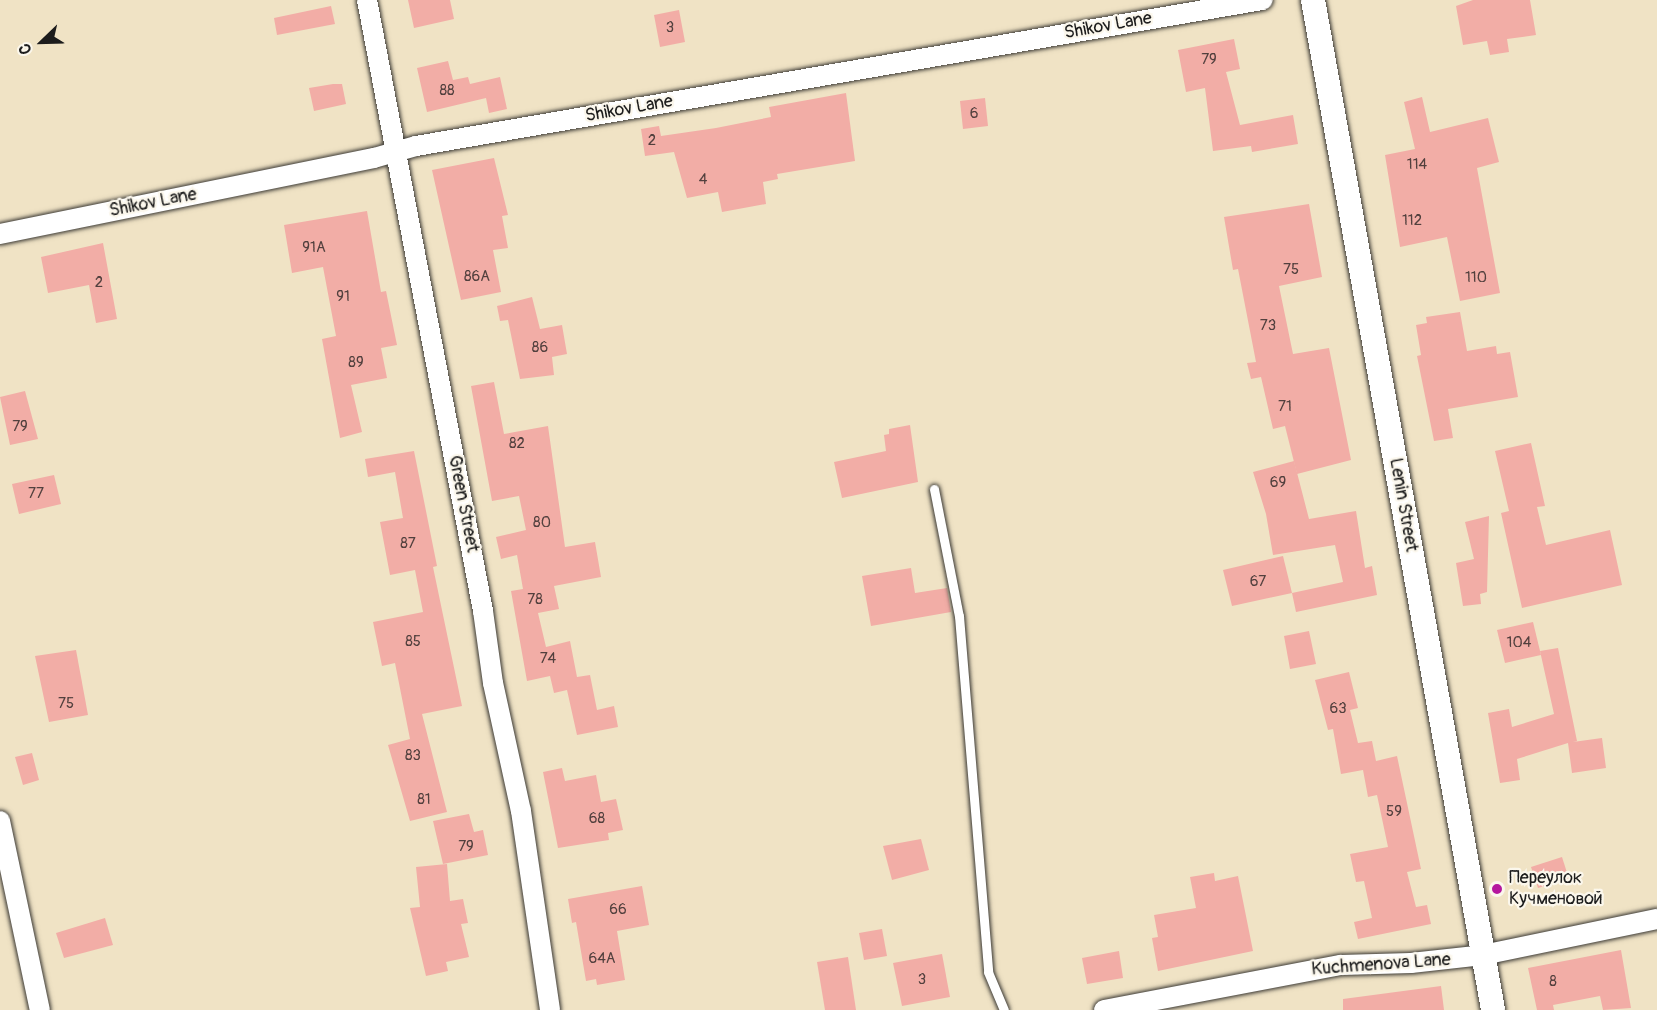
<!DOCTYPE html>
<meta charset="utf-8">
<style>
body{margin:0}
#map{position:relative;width:1657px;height:1010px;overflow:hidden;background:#f0e3c5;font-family:Pangolin,sans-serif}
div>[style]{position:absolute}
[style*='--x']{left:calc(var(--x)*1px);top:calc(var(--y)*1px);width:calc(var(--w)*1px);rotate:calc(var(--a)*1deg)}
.building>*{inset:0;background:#f2ada6}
.roads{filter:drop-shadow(0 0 2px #3c3a35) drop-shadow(0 0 2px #3c3a35)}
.service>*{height:9px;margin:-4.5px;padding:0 4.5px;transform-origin:4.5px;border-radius:4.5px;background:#fff}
.minor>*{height:20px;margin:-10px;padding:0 10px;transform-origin:10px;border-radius:10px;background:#fff}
.tertiary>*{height:24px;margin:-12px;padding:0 12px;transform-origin:12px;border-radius:12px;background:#fff}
.dots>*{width:16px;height:16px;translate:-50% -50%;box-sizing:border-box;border:3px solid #fbf7ec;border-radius:50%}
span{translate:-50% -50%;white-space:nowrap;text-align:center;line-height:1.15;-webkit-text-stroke:4.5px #fbf7ec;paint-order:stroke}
.number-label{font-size:15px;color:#52403e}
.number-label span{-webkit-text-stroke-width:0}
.street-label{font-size:18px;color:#1c1c1c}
.poi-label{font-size:18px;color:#1c1c1c}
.left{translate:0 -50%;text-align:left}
.north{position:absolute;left:12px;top:12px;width:60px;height:60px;-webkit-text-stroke:4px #fbf7ec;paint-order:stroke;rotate:247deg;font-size:16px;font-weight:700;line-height:24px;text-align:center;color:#1c1c1c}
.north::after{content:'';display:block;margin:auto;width:21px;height:27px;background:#1c1c1c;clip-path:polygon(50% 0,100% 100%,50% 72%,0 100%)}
</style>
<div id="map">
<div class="building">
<div style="clip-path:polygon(408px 0,450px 0,454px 19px,414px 28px)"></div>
<div style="clip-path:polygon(1473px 0,1530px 0,1536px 35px,1507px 39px,1509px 52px,1490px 55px,1487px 41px,1463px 45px,1456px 6px)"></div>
<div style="clip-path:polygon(331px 6px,335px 24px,277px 35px,274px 18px)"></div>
<div style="clip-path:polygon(679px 10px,685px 42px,660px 47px,654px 15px)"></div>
<div style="clip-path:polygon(1234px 39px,1240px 69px,1226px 72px,1240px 125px,1293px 115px,1298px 144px,1252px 152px,1251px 146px,1213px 151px,1205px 88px,1186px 92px,1178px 50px)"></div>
<div style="clip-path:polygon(448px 61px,453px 80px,468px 77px,470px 84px,500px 77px,507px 109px,489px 113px,486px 98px,427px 112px,417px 68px)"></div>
<div style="clip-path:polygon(333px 84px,342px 84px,346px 104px,314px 111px,309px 88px)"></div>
<div style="clip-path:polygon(846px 93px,855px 161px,777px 174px,778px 179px,763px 182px,766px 204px,722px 212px,718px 192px,687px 198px,674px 152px,645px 156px,641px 129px,659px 126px,661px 136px,716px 128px,771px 117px,769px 107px)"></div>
<div style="clip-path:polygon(1422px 97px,1430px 132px,1488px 118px,1499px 162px,1477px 168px,1500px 293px,1460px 301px,1447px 237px,1400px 247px,1385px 155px,1415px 149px,1404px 102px)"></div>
<div style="clip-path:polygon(985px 98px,988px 126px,963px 129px,960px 101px)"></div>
<div style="clip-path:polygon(494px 158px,508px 215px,502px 216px,508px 248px,493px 250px,501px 292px,461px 300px,432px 170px)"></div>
<div style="clip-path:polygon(1309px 204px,1322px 277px,1279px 286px,1293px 354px,1329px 348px,1351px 460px,1297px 474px,1285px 426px,1273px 429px,1261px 377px,1251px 379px,1247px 363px,1256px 362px,1238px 269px,1233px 270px,1224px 217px)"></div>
<div style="clip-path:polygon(367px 211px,381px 292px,386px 291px,397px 345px,381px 348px,387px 378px,351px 385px,362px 432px,340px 438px,322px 339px,336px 336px,323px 267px,292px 273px,284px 225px)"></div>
<div style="clip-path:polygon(103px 243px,117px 319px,96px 323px,89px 285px,48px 293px,41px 257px)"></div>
<div style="clip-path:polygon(532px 297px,540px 329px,562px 325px,567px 354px,552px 357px,554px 375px,520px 379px,508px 320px,500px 321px,497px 306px)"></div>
<div style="clip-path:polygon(1460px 312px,1467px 351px,1496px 346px,1497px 354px,1510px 352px,1518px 397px,1448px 409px,1453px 438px,1434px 441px,1417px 356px,1421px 355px,1416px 325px,1427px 323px,1426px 317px)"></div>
<div style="clip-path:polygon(494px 382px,504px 434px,548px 426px,565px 547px,595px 542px,601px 577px,554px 586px,559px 609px,538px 613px,546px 647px,570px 641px,577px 677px,590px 675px,597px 710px,614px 706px,618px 727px,577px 735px,567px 690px,554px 693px,550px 676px,527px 681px,511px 591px,523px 589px,517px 555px,501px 559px,496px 537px,526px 530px,519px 496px,492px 501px,471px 386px)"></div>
<div style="clip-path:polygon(25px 391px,38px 439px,10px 445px,0 397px)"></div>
<div style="clip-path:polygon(910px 425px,918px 482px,842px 498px,834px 462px,886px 451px,884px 435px,889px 434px,889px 429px)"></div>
<div style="clip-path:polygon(1531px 443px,1545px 506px,1537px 507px,1546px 545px,1610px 530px,1622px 585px,1522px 608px,1501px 513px,1509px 511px,1495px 451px)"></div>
<div style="clip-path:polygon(414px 451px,437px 566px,433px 567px,462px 706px,422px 714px,447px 812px,410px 821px,388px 745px,410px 739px,395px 663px,382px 666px,373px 622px,423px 612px,415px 570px,390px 575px,380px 522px,403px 518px,395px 472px,368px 477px,365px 459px)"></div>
<div style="clip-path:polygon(1294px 461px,1309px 519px,1356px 511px,1365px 568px,1372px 566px,1377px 595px,1296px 612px,1292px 593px,1343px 582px,1335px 545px,1273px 555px,1266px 514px,1253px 472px)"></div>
<div style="clip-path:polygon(54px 475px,61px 504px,19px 514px,12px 484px)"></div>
<div style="clip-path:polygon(1489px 516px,1487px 592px,1480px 594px,1481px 604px,1463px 606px,1456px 563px,1474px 559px,1465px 522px)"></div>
<div style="clip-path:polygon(1283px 556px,1292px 593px,1232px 606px,1223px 570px)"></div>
<div style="clip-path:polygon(911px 568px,915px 593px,947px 588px,951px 612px,871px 626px,862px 576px)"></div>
<div style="clip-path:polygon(1533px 622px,1541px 655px,1505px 663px,1497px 630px)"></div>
<div style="clip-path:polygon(1309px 631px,1316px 664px,1290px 669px,1284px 636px)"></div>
<div style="clip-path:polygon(1558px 648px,1577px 741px,1573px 742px,1602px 738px,1606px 768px,1572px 773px,1568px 743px,1517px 759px,1520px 780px,1500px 783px,1488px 713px,1509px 709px,1512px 727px,1554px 714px,1540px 651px)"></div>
<div style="clip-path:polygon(76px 650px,88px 715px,49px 722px,35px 656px)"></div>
<div style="clip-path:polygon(1349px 672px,1358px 708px,1350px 710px,1358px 743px,1372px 741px,1376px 761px,1397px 756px,1421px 869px,1407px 872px,1416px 907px,1427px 905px,1431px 924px,1358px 939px,1354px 922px,1372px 918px,1364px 881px,1356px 882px,1350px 854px,1388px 847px,1377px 795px,1368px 797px,1363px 770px,1341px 774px,1333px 729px,1328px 730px,1315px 680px)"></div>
<div style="clip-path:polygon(32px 753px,39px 780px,23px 785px,15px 757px)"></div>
<div style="clip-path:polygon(562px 768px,565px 781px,596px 775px,601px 802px,616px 799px,623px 830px,608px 833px,609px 840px,558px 848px,543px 772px)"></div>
<div style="clip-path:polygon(469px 814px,474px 832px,483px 830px,488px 855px,443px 864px,433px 821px)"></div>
<div style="clip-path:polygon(921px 839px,929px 870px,892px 880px,883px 846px)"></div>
<div style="clip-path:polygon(1562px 857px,1569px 879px,1538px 888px,1531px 867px)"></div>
<div style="clip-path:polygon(447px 864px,450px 901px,463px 899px,468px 923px,461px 924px,469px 957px,446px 962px,448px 971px,426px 976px,410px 908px,420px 907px,416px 867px)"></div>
<div style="clip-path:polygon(1214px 873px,1215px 881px,1238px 876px,1253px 951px,1158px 971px,1152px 938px,1158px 937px,1154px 915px,1196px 908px,1190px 877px)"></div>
<div style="clip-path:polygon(642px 886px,649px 925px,617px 931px,625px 980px,597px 985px,596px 979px,586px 981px,576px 922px,572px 923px,568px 899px)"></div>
<div style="clip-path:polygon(105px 918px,113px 945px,64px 958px,56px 933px)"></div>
<div style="clip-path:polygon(882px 929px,887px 956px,864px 960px,859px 933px)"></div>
<div style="clip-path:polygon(1621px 950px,1631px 1008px,1603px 1010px,1600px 996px,1553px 1005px,1554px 1010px,1537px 1010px,1528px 968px)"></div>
<div style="clip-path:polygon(1119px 951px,1123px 978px,1087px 984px,1082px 958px)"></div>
<div style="clip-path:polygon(942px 954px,950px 997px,902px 1006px,893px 963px)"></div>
<div style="clip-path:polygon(848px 957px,856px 1010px,825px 1010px,817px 962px)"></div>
<div style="clip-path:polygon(1441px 986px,1444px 1010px,1343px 1010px,1343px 999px)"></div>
</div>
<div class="roads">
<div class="service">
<div style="--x:934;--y:489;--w:129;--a:78.9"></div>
<div style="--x:959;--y:616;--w:357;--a:85.3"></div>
<div style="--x:988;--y:972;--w:41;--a:67.2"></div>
</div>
<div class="minor">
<div style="--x:367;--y:0;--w:622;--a:79.25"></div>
<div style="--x:483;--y:611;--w:73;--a:82.1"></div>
<div style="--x:493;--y:683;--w:131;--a:77.7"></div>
<div style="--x:521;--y:811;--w:201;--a:81.7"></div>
<div style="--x:0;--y:234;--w:382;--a:-11.5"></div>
<div style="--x:374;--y:158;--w:44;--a:-15.9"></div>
<div style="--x:416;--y:146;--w:859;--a:-9.79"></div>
<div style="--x:0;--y:821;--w:193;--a:78.1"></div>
<div style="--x:1104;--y:1010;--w:241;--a:-10.8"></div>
<div style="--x:1341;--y:965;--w:70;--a:-1.6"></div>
<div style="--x:1411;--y:963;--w:72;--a:-6.3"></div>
<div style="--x:1483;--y:955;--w:178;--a:-11.7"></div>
</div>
<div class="tertiary">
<div style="--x:1313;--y:0;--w:1026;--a:79.89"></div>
</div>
</div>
<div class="dots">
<div style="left:1497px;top:889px;background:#b5179e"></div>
</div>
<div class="number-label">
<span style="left:670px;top:28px">3</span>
<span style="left:1209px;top:60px">79</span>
<span style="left:447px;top:91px">88</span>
<span style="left:974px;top:114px">6</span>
<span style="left:652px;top:141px">2</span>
<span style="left:1417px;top:165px">114</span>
<span style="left:703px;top:180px">4</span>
<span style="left:1412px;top:221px">112</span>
<span style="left:314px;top:248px">91А</span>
<span style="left:1291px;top:270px">75</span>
<span style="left:477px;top:277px">86А</span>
<span style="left:1476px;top:278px">110</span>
<span style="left:99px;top:283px">2</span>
<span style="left:343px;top:297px">91</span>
<span style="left:1268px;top:326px">73</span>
<span style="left:540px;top:348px">86</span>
<span style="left:356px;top:363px">89</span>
<span style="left:1285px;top:407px">71</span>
<span style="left:20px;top:427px">79</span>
<span style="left:517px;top:444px">82</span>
<span style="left:1278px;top:483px">69</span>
<span style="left:36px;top:494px">77</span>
<span style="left:542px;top:523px">80</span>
<span style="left:408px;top:544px">87</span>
<span style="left:1258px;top:582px">67</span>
<span style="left:535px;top:600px">78</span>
<span style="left:413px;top:642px">85</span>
<span style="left:1519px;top:643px">104</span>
<span style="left:548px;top:659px">74</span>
<span style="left:66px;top:704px">75</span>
<span style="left:1338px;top:709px">63</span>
<span style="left:413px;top:756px">83</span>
<span style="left:424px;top:800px">81</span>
<span style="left:1394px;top:812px">59</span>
<span style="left:597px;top:819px">68</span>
<span style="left:466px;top:847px">79</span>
<span style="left:618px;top:910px">66</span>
<span style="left:602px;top:959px">64А</span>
<span style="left:922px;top:980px">3</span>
<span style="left:1553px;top:982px">8</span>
</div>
<div class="street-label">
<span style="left:1108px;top:26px;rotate:-10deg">Shikov Lane</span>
<span style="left:629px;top:109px;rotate:-10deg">Shikov Lane</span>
<span style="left:153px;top:203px;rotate:-11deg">Shikov Lane</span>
<span style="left:463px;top:504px;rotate:79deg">Green Street</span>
<span style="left:1403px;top:505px;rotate:80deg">Lenin Street</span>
<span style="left:1381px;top:965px;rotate:-4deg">Kuchmenova Lane</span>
</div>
<div class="poi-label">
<span class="left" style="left:1509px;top:889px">Переулок<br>Кучменовой</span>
</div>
<div class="north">С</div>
</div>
